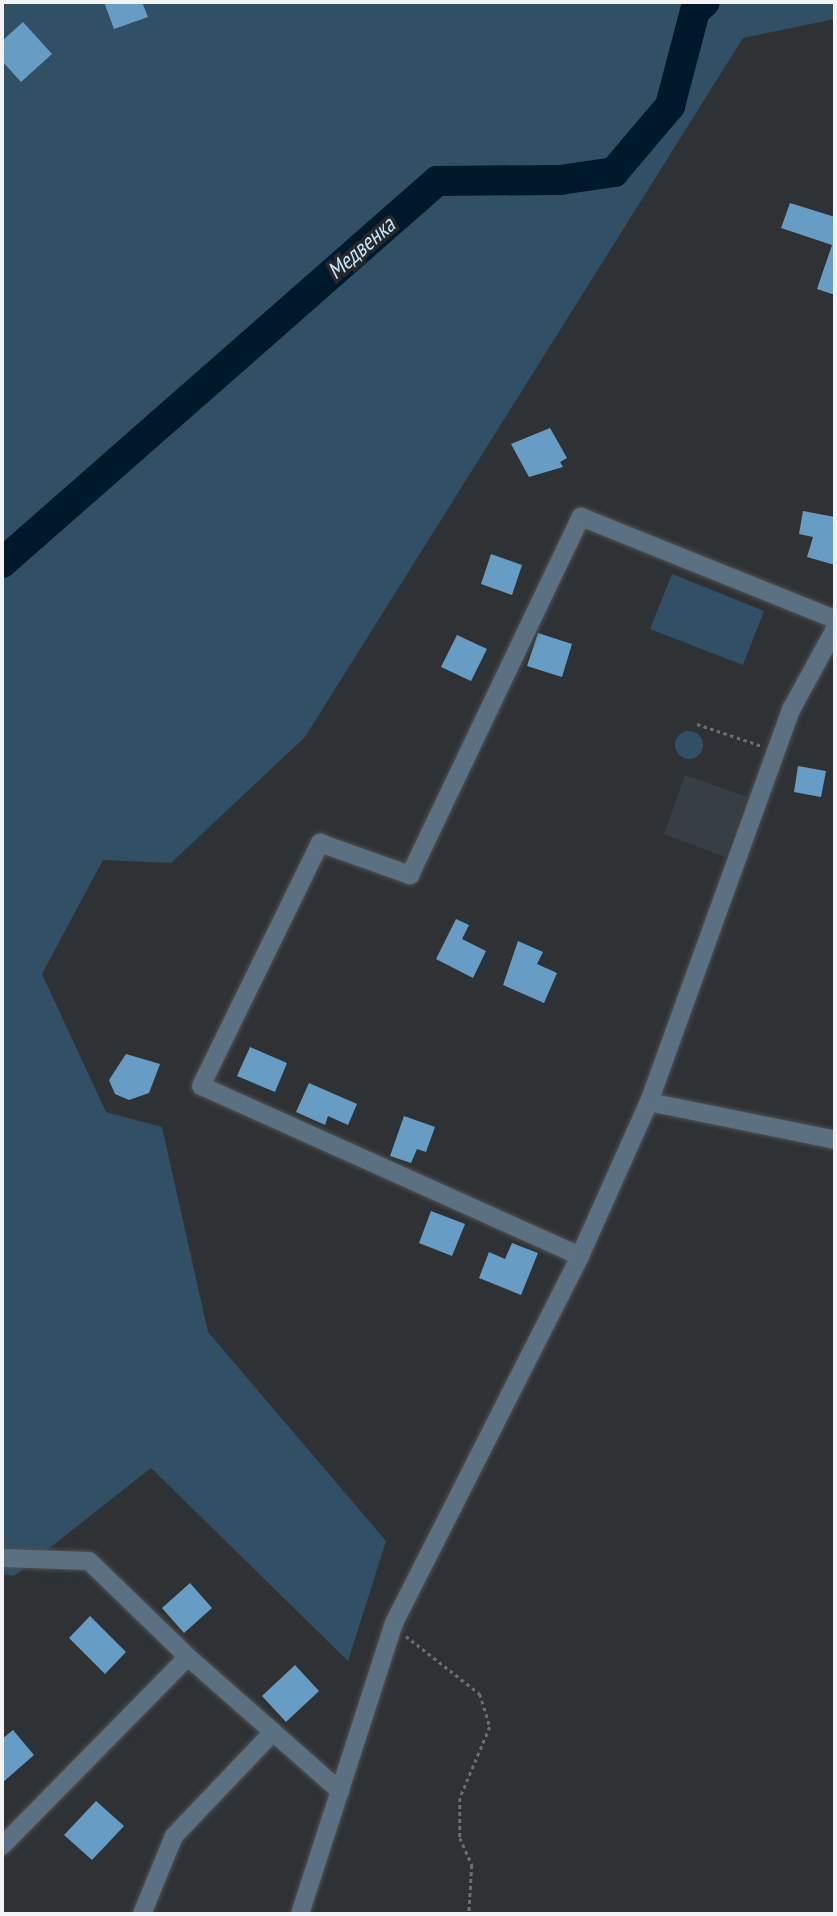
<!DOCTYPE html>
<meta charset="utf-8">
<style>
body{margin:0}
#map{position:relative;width:837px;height:1916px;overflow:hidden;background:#2f3234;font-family:"PT Sans Narrow",sans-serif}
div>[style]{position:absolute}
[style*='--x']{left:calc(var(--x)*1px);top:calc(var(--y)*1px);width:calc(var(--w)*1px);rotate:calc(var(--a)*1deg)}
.built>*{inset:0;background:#373f45}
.green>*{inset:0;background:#314f65}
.round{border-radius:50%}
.river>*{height:30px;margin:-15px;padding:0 15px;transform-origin:15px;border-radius:15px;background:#00192a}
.building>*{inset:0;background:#679dc4}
.path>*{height:2.5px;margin-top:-1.25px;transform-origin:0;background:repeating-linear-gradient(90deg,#6c6f71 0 3.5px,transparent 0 7px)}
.roads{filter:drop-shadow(0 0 2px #4e5153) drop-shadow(0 0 2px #4e5153)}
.minor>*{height:18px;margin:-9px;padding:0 9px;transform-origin:9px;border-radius:9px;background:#5b7181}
span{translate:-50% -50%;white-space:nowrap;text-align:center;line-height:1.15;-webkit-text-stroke:7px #25282a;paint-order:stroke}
.water-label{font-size:23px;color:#c5e3fa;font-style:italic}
.frame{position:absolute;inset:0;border:4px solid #f1f3f5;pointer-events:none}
</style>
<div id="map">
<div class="built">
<div style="clip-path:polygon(685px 775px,747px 797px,725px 857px,664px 834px)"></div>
</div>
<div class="green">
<div style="clip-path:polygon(2px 2px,835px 2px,835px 19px,743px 38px,305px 737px,171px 863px,103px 860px,42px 974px,106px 1112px,162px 1127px,208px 1332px,386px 1541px,348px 1661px,151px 1468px,14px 1576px,2px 1574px)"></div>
<div style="clip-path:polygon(672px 574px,764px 611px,743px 665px,650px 629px)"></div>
<div class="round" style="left:675px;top:731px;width:28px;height:28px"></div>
</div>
<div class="river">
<div style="--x:2;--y:563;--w:579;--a:-41.29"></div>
<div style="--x:437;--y:181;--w:123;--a:-0.5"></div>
<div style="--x:560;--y:180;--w:55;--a:-8.4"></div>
<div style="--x:614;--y:172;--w:87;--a:-49.7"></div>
<div style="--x:670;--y:106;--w:98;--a:-75.3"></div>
<div style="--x:695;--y:11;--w:13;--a:-42"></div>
</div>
<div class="building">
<div style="clip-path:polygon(104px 2px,142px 2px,148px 17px,114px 29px)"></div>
<div style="clip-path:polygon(23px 22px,52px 54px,21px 82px,2px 61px,2px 41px)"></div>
<div style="clip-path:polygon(790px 203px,835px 217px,835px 295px,817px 289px,832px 245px,781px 228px)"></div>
<div style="clip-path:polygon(550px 428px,567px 458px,560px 462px,563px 467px,529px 477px,511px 444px)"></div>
<div style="clip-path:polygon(803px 511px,835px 517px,835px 565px,807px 557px,813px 537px,799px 534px)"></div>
<div style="clip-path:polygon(491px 554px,522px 565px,512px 595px,481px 584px)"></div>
<div style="clip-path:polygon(538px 633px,572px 644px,562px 677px,527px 666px)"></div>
<div style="clip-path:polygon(457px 635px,487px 649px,471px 681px,441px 667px)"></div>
<div style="clip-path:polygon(798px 766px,826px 771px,821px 797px,794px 792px)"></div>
<div style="clip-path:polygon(456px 919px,469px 925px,462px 939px,486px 951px,473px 978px,436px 959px)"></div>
<div style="clip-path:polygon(518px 941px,543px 952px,537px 964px,557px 973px,544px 1003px,503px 985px)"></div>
<div style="clip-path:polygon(250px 1047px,287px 1063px,275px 1092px,237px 1076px)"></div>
<div style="clip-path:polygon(126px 1054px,160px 1064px,149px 1093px,129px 1100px,115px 1094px,109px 1080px)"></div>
<div style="clip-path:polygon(309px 1083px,357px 1104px,348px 1125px,328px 1116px,325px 1125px,296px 1112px)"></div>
<div style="clip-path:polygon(404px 1116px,435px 1127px,426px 1152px,417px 1149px,411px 1163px,390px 1156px)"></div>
<div style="clip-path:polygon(431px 1211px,465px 1224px,452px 1256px,419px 1243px)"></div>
<div style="clip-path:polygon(512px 1243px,538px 1253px,521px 1295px,479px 1278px,489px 1252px,505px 1259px)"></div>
<div style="clip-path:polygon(190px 1583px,212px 1608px,184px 1633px,162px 1608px)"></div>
<div style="clip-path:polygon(90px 1616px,126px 1652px,105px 1674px,69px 1638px)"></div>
<div style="clip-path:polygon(295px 1665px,319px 1691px,286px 1722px,262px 1696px)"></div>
<div style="clip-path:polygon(13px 1730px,34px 1755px,2px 1783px,2px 1739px)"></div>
<div style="clip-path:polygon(96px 1801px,124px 1826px,92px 1860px,64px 1835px)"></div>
</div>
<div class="path">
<div style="--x:697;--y:724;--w:69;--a:18.7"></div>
<div style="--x:406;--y:1636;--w:94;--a:38.1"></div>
<div style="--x:480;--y:1694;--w:34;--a:73"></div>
<div style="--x:490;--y:1727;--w:77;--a:112.9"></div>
<div style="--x:460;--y:1798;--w:40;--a:90"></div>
<div style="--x:460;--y:1838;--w:30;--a:66"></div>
<div style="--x:472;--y:1865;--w:49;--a:93.5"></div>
</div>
<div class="roads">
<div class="minor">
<div style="--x:649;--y:1102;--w:190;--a:11.5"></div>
<div style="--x:580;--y:1256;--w:415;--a:-155.8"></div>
<div style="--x:201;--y:1086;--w:271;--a:-63.9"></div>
<div style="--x:320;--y:843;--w:96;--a:19.6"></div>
<div style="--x:410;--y:875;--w:397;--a:-64.5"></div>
<div style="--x:581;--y:517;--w:274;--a:21.9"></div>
<div style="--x:2;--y:1558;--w:87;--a:2"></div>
<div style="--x:89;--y:1561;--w:138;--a:44.1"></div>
<div style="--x:2;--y:1846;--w:265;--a:-45.5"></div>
<div style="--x:188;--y:1657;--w:203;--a:41.4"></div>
<div style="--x:142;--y:1914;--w:84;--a:-67.7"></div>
<div style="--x:174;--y:1836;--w:144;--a:-46.4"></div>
<div style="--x:300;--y:1914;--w:306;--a:-72.1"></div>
<div style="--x:394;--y:1623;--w:411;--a:-63.1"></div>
<div style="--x:580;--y:1256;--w:169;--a:-65.9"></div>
<div style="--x:649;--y:1102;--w:419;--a:-70.1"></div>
<div style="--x:792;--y:708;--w:90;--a:-61.4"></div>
</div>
</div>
<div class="water-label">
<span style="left:361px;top:248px;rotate:-41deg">Медвенка</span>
</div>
<div class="frame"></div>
</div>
